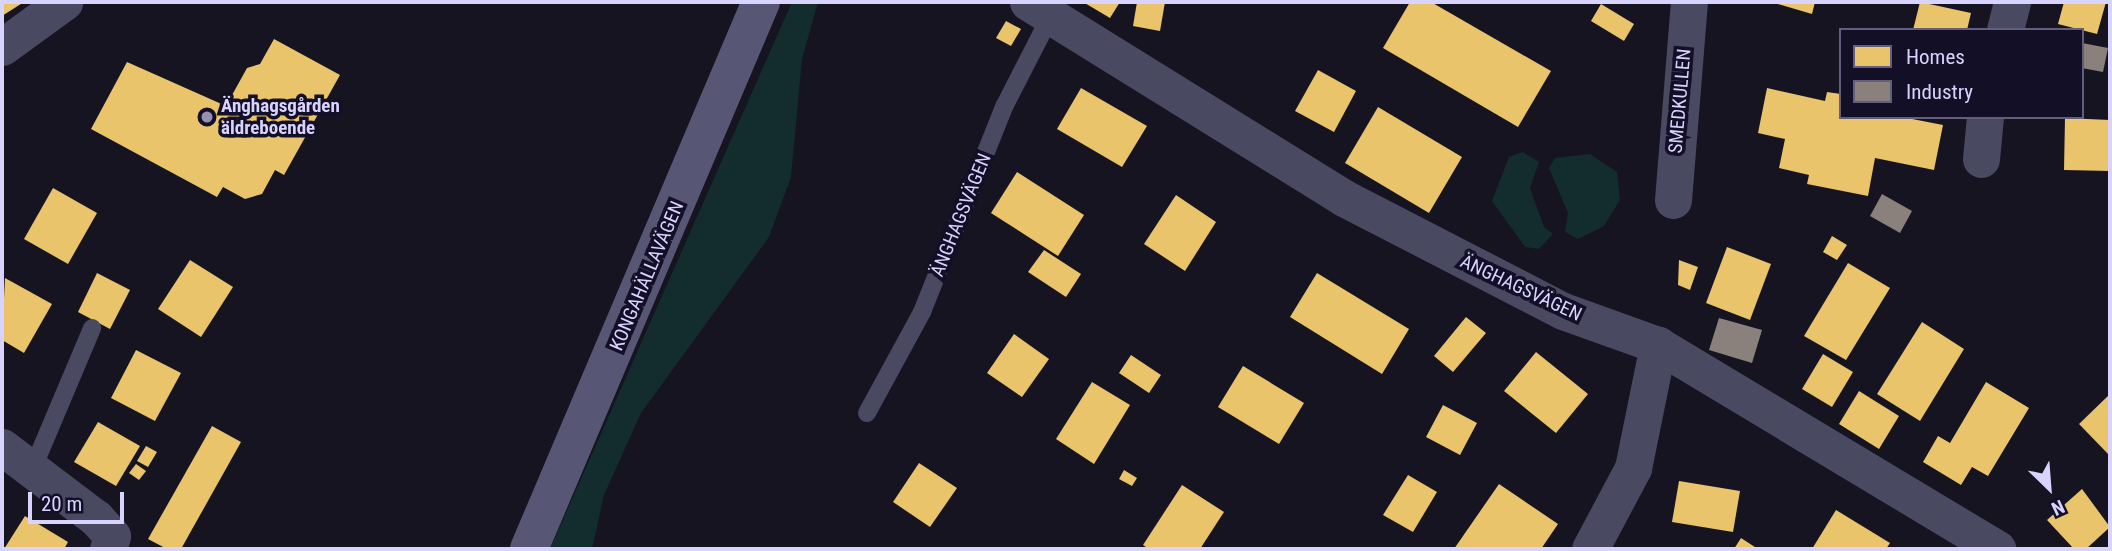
<!DOCTYPE html>
<meta charset="utf-8">
<style>
body{margin:0}
#map{position:relative;width:2112px;height:551px;overflow:hidden;background:#161421;font-family:"Roboto Condensed",sans-serif}
div>[style]{position:absolute}
[style*='--x']{left:calc(var(--x)*1px);top:calc(var(--y)*1px);width:calc(var(--w)*1px);rotate:calc(var(--a)*1deg)}
.green>*{inset:0;background:#132c2d}
.homes>*{inset:0;background:#e9c46a}
.industry>*{inset:0;background:#8a817c}
.lane>*{height:18px;margin:-9px;padding:0 9px;transform-origin:9px;border-radius:9px;background:#4a4962}
.street>*{height:37px;margin:-18.5px;padding:0 18.5px;transform-origin:18.5px;border-radius:18.5px;background:#4a4962}
.secondary>*{height:38px;margin:-19px;padding:0 19px;transform-origin:19px;border-radius:19px;background:#575674}
.dots>*{width:19px;height:19px;translate:-50% -50%;box-sizing:border-box;border:4px solid #130f26;border-radius:50%}
span{translate:-50% -50%;white-space:nowrap;text-align:center;line-height:1.15;-webkit-text-stroke:7px #130f26;paint-order:stroke}
.street-label{font-size:19px;color:#d9d4ff}
.poi-label{font-size:19px;color:#d9d4ff;font-weight:700}
.left{translate:0 -50%;text-align:left}
.frame{position:absolute;inset:0;border:4px solid #d9d4ff;pointer-events:none}
.legend{position:absolute;left:1839px;top:28px;width:245px;height:91px;box-sizing:border-box;background:#130f26;border:2px solid #625e7d;margin:0;padding:9px 12px;list-style:none;font-size:21px;color:#d9d4ff}
.legend li{display:flex;align-items:center;gap:14px;height:35px}
.legend b{width:35px;border:2px solid #625e7d}
.north{position:absolute;left:2014px;top:453px;width:70px;height:70px;-webkit-text-stroke:5px #130f26;paint-order:stroke;rotate:155deg;font-size:19px;font-weight:700;line-height:28px;text-align:center;color:#d9d4ff}
.north::after{content:'';display:block;margin:auto;width:24px;height:32px;background:#d9d4ff;clip-path:polygon(50% 0,100% 100%,50% 72%,0 100%)}
.scale{position:absolute;left:28px;top:492px;width:96px;height:32px;box-sizing:border-box;border:4px solid #d9d4ff;border-top:0;padding-left:9px;font-size:21px;line-height:24px;white-space:nowrap;color:#d9d4ff;-webkit-text-stroke:5px #130f26;paint-order:stroke}
</style>
<div id="map">
<div class="green">
<div style="clip-path:polygon(792px 2px,818px 2px,802px 59px,791px 177px,769px 237px,641px 413px,604px 495px,592px 549px,550px 549px)"></div>
<div style="clip-path:polygon(1523px 152px,1539px 162px,1530px 188px,1544px 227px,1553px 234px,1539px 249px,1525px 247px,1492px 201px,1509px 157px)"></div>
<div style="clip-path:polygon(1590px 154px,1617px 172px,1620px 200px,1604px 226px,1578px 239px,1565px 232px,1568px 213px,1549px 168px,1555px 158px)"></div>
</div>
<div class="homes">
<div style="clip-path:polygon(2px 2px,24px 2px,2px 16px)"></div>
<div style="clip-path:polygon(1083px 2px,1120px 2px,1110px 18px)"></div>
<div style="clip-path:polygon(1137px 2px,1165px 2px,1160px 31px,1133px 26px)"></div>
<div style="clip-path:polygon(1410px 2px,1431px 2px,1551px 71px,1518px 127px,1383px 48px)"></div>
<div style="clip-path:polygon(1771px 2px,1815px 2px,1812px 14px)"></div>
<div style="clip-path:polygon(1920px 2px,1971px 13px,1967px 30px,1913px 30px)"></div>
<div style="clip-path:polygon(2064px 2px,2106px 2px,2097px 34px,2058px 24px)"></div>
<div style="clip-path:polygon(1601px 4px,1634px 24px,1624px 41px,1591px 21px)"></div>
<div style="clip-path:polygon(1006px 21px,1021px 29px,1011px 46px,996px 38px)"></div>
<div style="clip-path:polygon(274px 39px,340px 75px,284px 175px,275px 170px,262px 194px,245px 199px,223px 187px,217px 197px,91px 129px,127px 62px,226px 106px,247px 68px,260px 64px)"></div>
<div style="clip-path:polygon(1318px 70px,1356px 91px,1334px 132px,1295px 111px)"></div>
<div style="clip-path:polygon(1081px 88px,1147px 126px,1122px 167px,1057px 129px)"></div>
<div style="clip-path:polygon(1767px 88px,1825px 101px,1827px 92px,1841px 94px,1841px 117px,1902px 117px,1943px 125px,1934px 170px,1875px 158px,1868px 196px,1807px 184px,1809px 175px,1779px 168px,1785px 139px,1758px 133px)"></div>
<div style="clip-path:polygon(1378px 107px,1462px 157px,1429px 213px,1345px 163px)"></div>
<div style="clip-path:polygon(2065px 118px,2110px 120px,2110px 171px,2064px 170px)"></div>
<div style="clip-path:polygon(1017px 172px,1084px 215px,1058px 256px,991px 213px)"></div>
<div style="clip-path:polygon(53px 188px,97px 213px,68px 264px,24px 239px)"></div>
<div style="clip-path:polygon(1176px 195px,1216px 222px,1185px 271px,1144px 244px)"></div>
<div style="clip-path:polygon(1832px 236px,1847px 245px,1837px 260px,1823px 252px)"></div>
<div style="clip-path:polygon(1727px 247px,1771px 264px,1750px 320px,1706px 303px)"></div>
<div style="clip-path:polygon(1044px 250px,1081px 274px,1066px 297px,1028px 272px)"></div>
<div style="clip-path:polygon(190px 260px,233px 287px,201px 337px,158px 309px)"></div>
<div style="clip-path:polygon(1679px 260px,1698px 267px,1690px 290px,1678px 285px)"></div>
<div style="clip-path:polygon(1848px 263px,1890px 288px,1846px 360px,1804px 336px)"></div>
<div style="clip-path:polygon(97px 273px,130px 290px,110px 329px,78px 312px)"></div>
<div style="clip-path:polygon(1317px 273px,1409px 329px,1382px 374px,1290px 317px)"></div>
<div style="clip-path:polygon(5px 278px,52px 304px,24px 353px,2px 340px)"></div>
<div style="clip-path:polygon(1466px 317px,1486px 333px,1453px 372px,1434px 356px)"></div>
<div style="clip-path:polygon(1922px 322px,1964px 349px,1920px 421px,1877px 394px)"></div>
<div style="clip-path:polygon(1014px 334px,1049px 359px,1022px 397px,987px 373px)"></div>
<div style="clip-path:polygon(136px 350px,181px 373px,155px 421px,111px 398px)"></div>
<div style="clip-path:polygon(1536px 352px,1588px 394px,1556px 433px,1504px 391px)"></div>
<div style="clip-path:polygon(1823px 354px,1853px 372px,1832px 407px,1802px 389px)"></div>
<div style="clip-path:polygon(1131px 355px,1161px 375px,1149px 393px,1119px 373px)"></div>
<div style="clip-path:polygon(1243px 366px,1304px 403px,1279px 444px,1218px 407px)"></div>
<div style="clip-path:polygon(1092px 382px,1130px 405px,1094px 464px,1056px 439px)"></div>
<div style="clip-path:polygon(1986px 382px,2029px 408px,1988px 476px,1972px 467px,1961px 485px,1923px 462px,1938px 436px,1950px 443px)"></div>
<div style="clip-path:polygon(1859px 391px,1899px 416px,1879px 449px,1839px 424px)"></div>
<div style="clip-path:polygon(2110px 394px,2110px 456px,2079px 424px)"></div>
<div style="clip-path:polygon(1443px 405px,1477px 423px,1460px 455px,1426px 437px)"></div>
<div style="clip-path:polygon(98px 422px,140px 446px,116px 486px,74px 462px)"></div>
<div style="clip-path:polygon(212px 426px,241px 442px,181px 549px,167px 549px,148px 539px)"></div>
<div style="clip-path:polygon(146px 446px,157px 452px,148px 467px,137px 461px)"></div>
<div style="clip-path:polygon(919px 463px,957px 488px,930px 527px,893px 502px)"></div>
<div style="clip-path:polygon(136px 464px,146px 471px,139px 480px,129px 473px)"></div>
<div style="clip-path:polygon(1124px 470px,1137px 478px,1132px 486px,1119px 479px)"></div>
<div style="clip-path:polygon(1408px 475px,1437px 492px,1413px 532px,1383px 515px)"></div>
<div style="clip-path:polygon(1679px 481px,1740px 491px,1733px 532px,1672px 522px)"></div>
<div style="clip-path:polygon(1499px 484px,1558px 524px,1541px 549px,1454px 549px)"></div>
<div style="clip-path:polygon(1182px 485px,1224px 512px,1200px 549px,1149px 549px,1143px 545px)"></div>
<div style="clip-path:polygon(2082px 489px,2110px 527px,2086px 549px,2074px 549px,2047px 520px)"></div>
<div style="clip-path:polygon(1836px 510px,1890px 543px,1886px 549px,1812px 549px)"></div>
<div style="clip-path:polygon(25px 516px,68px 542px,64px 549px,4px 549px)"></div>
<div style="clip-path:polygon(1741px 538px,1758px 549px,1734px 549px)"></div>
</div>
<div class="industry">
<div style="clip-path:polygon(2082px 43px,2108px 48px,2103px 72px,2082px 68px)"></div>
<div style="clip-path:polygon(1882px 194px,1912px 211px,1900px 233px,1870px 216px)"></div>
<div style="clip-path:polygon(1719px 318px,1762px 330px,1752px 363px,1709px 350px)"></div>
</div>
<div class="lane">
<div style="--x:867;--y:413;--w:115;--a:-61.4"></div>
<div style="--x:922;--y:312;--w:223;--a:-68.2"></div>
<div style="--x:1005;--y:105;--w:101;--a:-62.9"></div>
<div style="--x:33;--y:468;--w:152;--a:-67.1"></div>
</div>
<div class="street">
<div style="--x:1028;--y:2;--w:372;--a:31.8"></div>
<div style="--x:1344;--y:198;--w:246;--a:27.3"></div>
<div style="--x:1563;--y:311;--w:101;--a:19.7"></div>
<div style="--x:1658;--y:345;--w:396;--a:31"></div>
<div style="--x:2005;--y:30;--w:29;--a:-76"></div>
<div style="--x:2;--y:47;--w:77;--a:-36"></div>
<div style="--x:1981;--y:159;--w:42;--a:-84.6"></div>
<div style="--x:1673;--y:200;--w:199;--a:-85.4"></div>
<div style="--x:2;--y:447;--w:118;--a:37.1"></div>
<div style="--x:96;--y:518;--w:24;--a:48"></div>
<div style="--x:112;--y:536;--w:14;--a:107"></div>
<div style="--x:1590;--y:549;--w:92;--a:-62"></div>
<div style="--x:1633;--y:468;--w:126;--a:-78.5"></div>
</div>
<div class="secondary">
<div style="--x:529;--y:549;--w:594;--a:-67.02"></div>
</div>
<div class="dots">
<div style="left:207px;top:117px;background:#9591b1"></div>
</div>
<div class="street-label">
<span style="left:1680px;top:101px;rotate:-85deg">SMEDKULLEN</span>
<span style="left:961px;top:215px;rotate:-68deg">ÄNGHAGSVÄGEN</span>
<span style="left:647px;top:276px;rotate:-67deg">KONGAHÄLLAVÄGEN</span>
<span style="left:1521px;top:288px;rotate:25deg">ÄNGHAGSVÄGEN</span>
</div>
<div class="poi-label">
<span class="left" style="left:221px;top:117px">Änghagsgården<br>äldreboende</span>
</div>
<div class="frame"></div>
<ul class="legend">
<li><b style="height:19px;background:#e9c46a"></b>Homes</li>
<li><b style="height:19px;background:#8a817c"></b>Industry</li>
</ul>
<div class="north">N</div>
<div class="scale">20 m</div>
</div>
